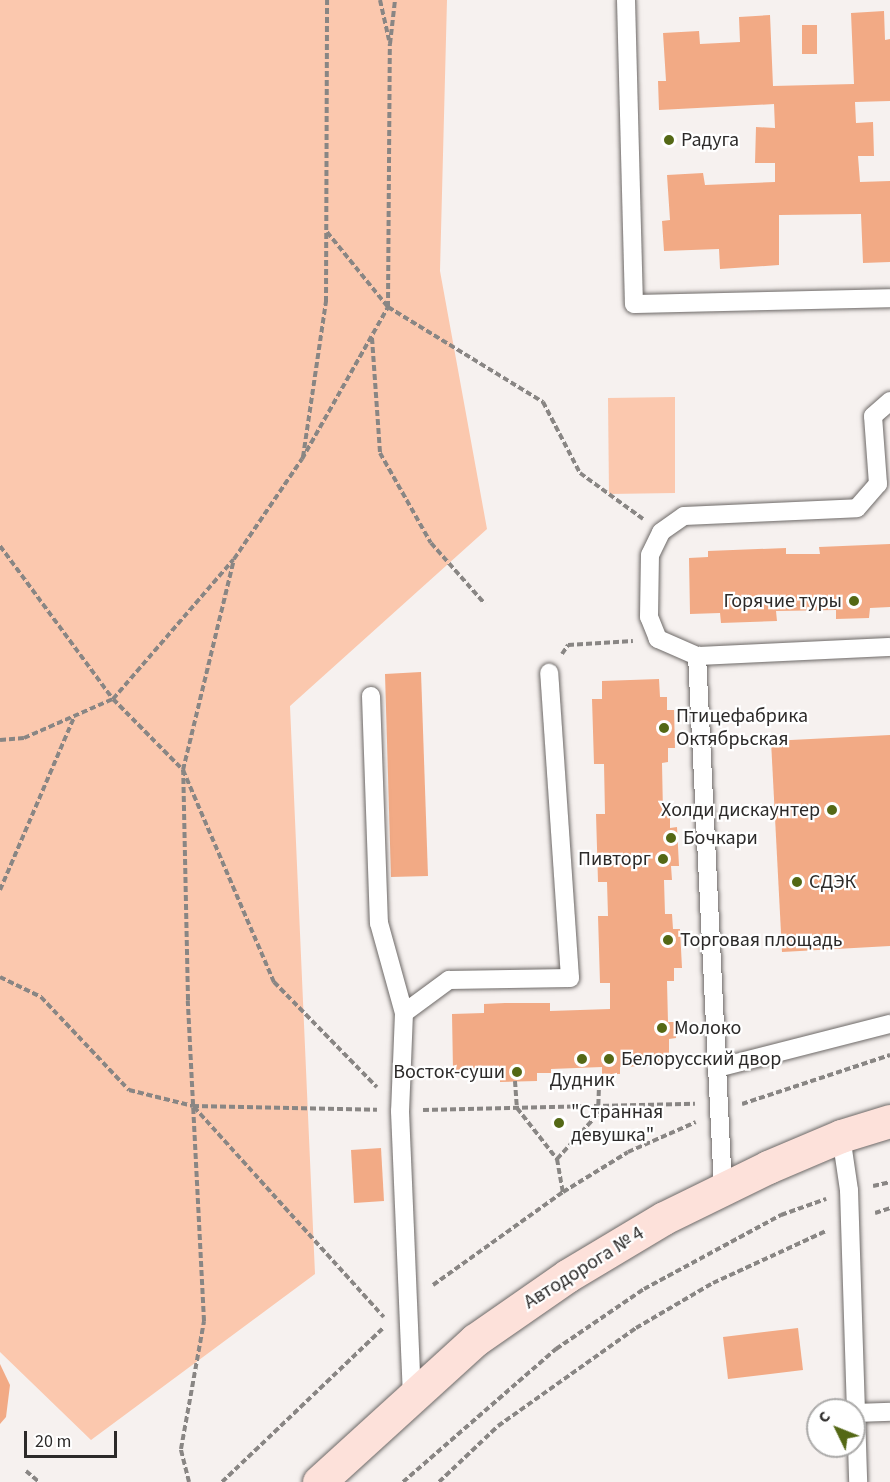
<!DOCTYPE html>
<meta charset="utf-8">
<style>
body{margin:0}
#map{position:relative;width:890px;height:1482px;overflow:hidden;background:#f6f1ef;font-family:"Source Sans 3",sans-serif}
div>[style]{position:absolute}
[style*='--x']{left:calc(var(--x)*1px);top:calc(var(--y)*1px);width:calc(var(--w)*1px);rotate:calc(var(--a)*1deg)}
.green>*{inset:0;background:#fbc8ae}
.building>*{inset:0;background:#f2aa85}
.path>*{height:4px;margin-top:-2px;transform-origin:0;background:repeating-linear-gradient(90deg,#898684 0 6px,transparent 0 9px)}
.roads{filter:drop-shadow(0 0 2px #6d6967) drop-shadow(0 0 2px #6d6967)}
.service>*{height:18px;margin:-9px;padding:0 9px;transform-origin:9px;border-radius:9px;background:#fff}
.secondary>*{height:33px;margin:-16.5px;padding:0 16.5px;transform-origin:16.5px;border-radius:16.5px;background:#fde1da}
.dots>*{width:16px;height:16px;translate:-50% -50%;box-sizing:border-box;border:3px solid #fff;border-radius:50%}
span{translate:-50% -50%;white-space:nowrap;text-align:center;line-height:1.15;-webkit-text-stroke:4.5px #fff;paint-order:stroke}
.poi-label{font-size:20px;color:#2c2a29}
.left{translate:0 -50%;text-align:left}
.right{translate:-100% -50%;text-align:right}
.street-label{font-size:20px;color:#2c2a29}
.north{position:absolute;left:806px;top:1398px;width:60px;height:60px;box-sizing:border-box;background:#fff;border:2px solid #abaaa9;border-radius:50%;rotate:313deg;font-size:16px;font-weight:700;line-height:24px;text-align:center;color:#2c2a29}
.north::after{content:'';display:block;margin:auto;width:21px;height:27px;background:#546815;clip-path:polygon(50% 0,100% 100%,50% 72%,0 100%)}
.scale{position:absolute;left:24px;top:1431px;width:93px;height:27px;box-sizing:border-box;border:3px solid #2c2a29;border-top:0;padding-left:8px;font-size:18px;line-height:21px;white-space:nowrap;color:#2c2a29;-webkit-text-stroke:4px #fff;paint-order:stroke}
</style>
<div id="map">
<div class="green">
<div style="clip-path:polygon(0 0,447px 0,440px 271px,487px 529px,290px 706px,315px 1274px,91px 1440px,0 1352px)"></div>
<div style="clip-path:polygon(675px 397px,675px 493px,609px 494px,608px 398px)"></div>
</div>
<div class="building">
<div style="clip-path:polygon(884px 11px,885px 40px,890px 39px,890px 101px,855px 102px,856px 123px,873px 122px,874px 156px,858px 156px,860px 182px,890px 181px,890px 262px,863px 263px,861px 214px,779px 215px,779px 265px,720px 269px,719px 249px,664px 251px,662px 221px,670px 220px,667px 175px,703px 173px,705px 185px,775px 182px,775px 163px,755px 163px,756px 127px,775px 128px,774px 104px,659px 110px,658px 81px,666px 81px,663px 33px,699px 31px,700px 44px,740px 42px,739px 17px,770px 15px,773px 86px,854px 84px,851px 13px)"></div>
<div style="clip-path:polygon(802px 25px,817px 25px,817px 54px,802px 54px)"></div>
<div style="clip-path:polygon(890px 544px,890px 607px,870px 608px,869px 618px,836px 619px,836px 610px,776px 611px,777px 621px,721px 623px,720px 613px,690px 614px,689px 558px,708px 557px,708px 551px,786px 548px,786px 554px,820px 554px,819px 547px)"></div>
<div style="clip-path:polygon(421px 672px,428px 876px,391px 877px,385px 674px)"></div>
<div style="clip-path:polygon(659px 679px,660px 697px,667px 697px,667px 710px,674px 710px,675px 748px,668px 748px,668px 762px,662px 763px,663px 813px,670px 813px,670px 828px,677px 827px,679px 866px,671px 866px,672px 880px,664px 880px,665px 914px,672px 914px,673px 929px,680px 929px,682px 968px,674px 968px,674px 981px,667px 981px,668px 1022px,676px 1022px,676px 1038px,669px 1039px,669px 1065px,620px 1067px,620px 1074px,602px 1074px,602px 1067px,551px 1069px,551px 1073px,537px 1073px,537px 1081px,500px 1082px,500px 1075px,486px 1075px,486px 1070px,453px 1071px,452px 1014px,484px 1013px,484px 1004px,505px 1003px,550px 1003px,550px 1011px,610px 1009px,610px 983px,600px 983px,598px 916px,608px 916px,607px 882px,598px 882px,596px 814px,605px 814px,604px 764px,594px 764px,592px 699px,602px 699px,602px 681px)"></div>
<div style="clip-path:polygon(890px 735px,890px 946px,782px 952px,771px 741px)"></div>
<div style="clip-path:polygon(381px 1148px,384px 1201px,354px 1203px,351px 1150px)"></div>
<div style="clip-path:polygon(798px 1328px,803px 1370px,728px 1379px,723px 1337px)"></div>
<div style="clip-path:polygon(0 1364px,10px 1385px,6px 1417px,0 1424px)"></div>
</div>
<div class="path">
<div style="--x:380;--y:0;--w:41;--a:77.3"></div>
<div style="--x:327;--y:232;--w:97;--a:50.9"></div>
<div style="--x:388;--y:307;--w:182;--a:31.5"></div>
<div style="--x:543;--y:402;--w:80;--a:62.5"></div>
<div style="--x:580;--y:473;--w:78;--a:36.1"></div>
<div style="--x:372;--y:338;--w:115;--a:86"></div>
<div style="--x:380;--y:453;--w:103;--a:60.5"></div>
<div style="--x:431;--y:543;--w:81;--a:48.5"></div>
<div style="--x:303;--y:457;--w:157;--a:-81.6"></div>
<div style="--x:326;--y:302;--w:302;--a:-89.8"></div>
<div style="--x:0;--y:546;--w:190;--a:53.6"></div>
<div style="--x:113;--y:699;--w:100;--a:45.4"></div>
<div style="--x:183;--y:770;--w:231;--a:66.8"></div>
<div style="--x:274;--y:982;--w:147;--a:45.6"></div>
<div style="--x:562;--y:654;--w:11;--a:-56"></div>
<div style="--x:568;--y:645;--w:65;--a:-3.5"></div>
<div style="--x:0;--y:740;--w:24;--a:-5"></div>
<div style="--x:24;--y:738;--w:97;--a:-23.7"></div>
<div style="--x:113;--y:699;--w:184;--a:-49.2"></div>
<div style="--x:0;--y:890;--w:188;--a:-66.8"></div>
<div style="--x:0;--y:977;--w:46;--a:26"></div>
<div style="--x:41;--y:997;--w:128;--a:46.6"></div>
<div style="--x:129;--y:1090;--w:66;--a:14"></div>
<div style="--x:193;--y:1106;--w:184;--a:1.2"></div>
<div style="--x:515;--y:1081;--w:27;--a:86"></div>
<div style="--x:517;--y:1108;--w:65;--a:51.9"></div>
<div style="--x:557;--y:1159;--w:34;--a:80"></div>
<div style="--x:742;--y:1104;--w:156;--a:-18.3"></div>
<div style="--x:194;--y:1107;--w:283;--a:47.9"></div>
<div style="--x:423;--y:1110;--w:272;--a:-1.3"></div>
<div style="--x:557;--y:1159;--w:61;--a:-47.7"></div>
<div style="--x:598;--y:1114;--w:35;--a:-88"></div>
<div style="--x:873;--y:1186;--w:17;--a:-13"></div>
<div style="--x:875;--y:1213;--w:16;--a:-18"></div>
<div style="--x:433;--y:1285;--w:160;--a:-35.6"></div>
<div style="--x:563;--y:1192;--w:76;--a:-31.6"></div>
<div style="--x:628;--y:1152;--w:74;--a:-23.8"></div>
<div style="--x:26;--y:1471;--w:17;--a:40"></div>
<div style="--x:189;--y:1482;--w:34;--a:-104"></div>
<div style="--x:181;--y:1449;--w:130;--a:-79.8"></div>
<div style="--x:204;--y:1321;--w:321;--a:-92.9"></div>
<div style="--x:188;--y:1000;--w:230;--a:-91.2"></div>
<div style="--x:183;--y:770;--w:217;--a:-76.4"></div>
<div style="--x:234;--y:559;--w:121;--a:-55.8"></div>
<div style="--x:302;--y:459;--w:175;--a:-60.5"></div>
<div style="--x:388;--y:307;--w:263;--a:-89.6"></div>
<div style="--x:390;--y:44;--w:44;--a:-83.5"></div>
<div style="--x:222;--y:1482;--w:224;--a:-43.7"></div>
<div style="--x:403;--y:1482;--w:203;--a:-41"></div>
<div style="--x:556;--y:1349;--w:107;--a:-34.3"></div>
<div style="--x:644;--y:1289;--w:156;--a:-28.4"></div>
<div style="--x:781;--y:1215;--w:48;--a:-19.6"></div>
<div style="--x:439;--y:1482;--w:81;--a:-43.5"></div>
<div style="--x:498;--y:1426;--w:169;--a:-35.4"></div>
<div style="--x:636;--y:1328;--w:89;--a:-30.3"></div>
<div style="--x:713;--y:1283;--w:124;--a:-24.7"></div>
</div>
<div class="roads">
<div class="service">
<div style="--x:626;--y:0;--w:304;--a:88.5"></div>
<div style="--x:634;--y:304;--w:256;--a:-1.3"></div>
<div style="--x:697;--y:656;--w:43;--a:-156.4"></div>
<div style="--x:658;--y:639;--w:24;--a:-112"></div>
<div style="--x:649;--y:617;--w:62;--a:-89.1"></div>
<div style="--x:650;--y:555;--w:25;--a:-64"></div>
<div style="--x:661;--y:532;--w:28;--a:-35"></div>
<div style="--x:684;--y:516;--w:173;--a:-2.6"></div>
<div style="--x:857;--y:508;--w:32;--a:-49"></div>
<div style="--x:878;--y:484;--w:68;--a:-94.2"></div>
<div style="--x:873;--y:416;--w:23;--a:-41"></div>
<div style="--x:371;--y:696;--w:227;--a:88"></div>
<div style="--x:379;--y:923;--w:93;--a:74.5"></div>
<div style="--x:404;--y:1013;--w:98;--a:92.3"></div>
<div style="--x:400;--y:1111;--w:285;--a:87.6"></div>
<div style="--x:404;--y:1013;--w:56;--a:-36.3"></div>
<div style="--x:449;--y:980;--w:121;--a:-0.9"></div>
<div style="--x:570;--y:978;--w:306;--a:-93.9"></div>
<div style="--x:717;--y:1068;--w:179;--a:-14.3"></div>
<div style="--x:841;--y:1136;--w:55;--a:81.6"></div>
<div style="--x:849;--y:1190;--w:292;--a:88.2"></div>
<div style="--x:723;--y:1189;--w:534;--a:-92.79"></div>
<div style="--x:697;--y:656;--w:193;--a:-2.7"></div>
<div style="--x:856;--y:1413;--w:34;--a:-2"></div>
</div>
<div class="secondary">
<div style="--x:319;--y:1482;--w:211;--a:-42.3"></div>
<div style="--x:475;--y:1340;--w:112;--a:-34.8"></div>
<div style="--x:567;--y:1276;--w:113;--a:-30.9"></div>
<div style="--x:664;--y:1218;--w:116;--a:-26.1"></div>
<div style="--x:768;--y:1167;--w:79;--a:-23"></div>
<div style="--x:841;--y:1136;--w:51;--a:-17"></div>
</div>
</div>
<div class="dots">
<div style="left:669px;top:140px;background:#546815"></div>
<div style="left:854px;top:601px;background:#546815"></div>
<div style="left:664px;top:728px;background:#546815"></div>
<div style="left:832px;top:810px;background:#546815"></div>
<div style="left:671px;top:838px;background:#546815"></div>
<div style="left:663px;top:859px;background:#546815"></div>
<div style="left:797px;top:882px;background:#546815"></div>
<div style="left:668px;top:940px;background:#546815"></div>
<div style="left:662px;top:1028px;background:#546815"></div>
<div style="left:582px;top:1059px;background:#546815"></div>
<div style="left:609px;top:1059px;background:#546815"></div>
<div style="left:517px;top:1072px;background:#546815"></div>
<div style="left:559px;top:1123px;background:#546815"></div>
</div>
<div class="poi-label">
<span class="left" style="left:681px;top:140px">Радуга</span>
<span class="right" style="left:842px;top:601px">Горячие туры</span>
<span class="left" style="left:676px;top:728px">Птицефабрика<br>Октябрьская</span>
<span class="right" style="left:820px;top:810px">Холди дискаунтер</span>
<span class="left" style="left:683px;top:838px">Бочкари</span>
<span class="right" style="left:651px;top:859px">Пивторг</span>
<span class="left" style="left:809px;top:882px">СДЭК</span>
<span class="left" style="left:680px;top:940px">Торговая площадь</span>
<span class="left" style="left:674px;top:1028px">Молоко</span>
<span class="left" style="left:621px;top:1059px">Белорусский двор</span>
<span class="right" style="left:505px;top:1072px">Восток-суши</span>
<span style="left:582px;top:1080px">Дудник</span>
<span class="left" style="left:571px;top:1124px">"Странная<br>девушка"</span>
</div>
<div class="street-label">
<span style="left:584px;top:1268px;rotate:-32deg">Автодорога № 4</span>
</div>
<div class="north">С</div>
<div class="scale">20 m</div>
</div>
